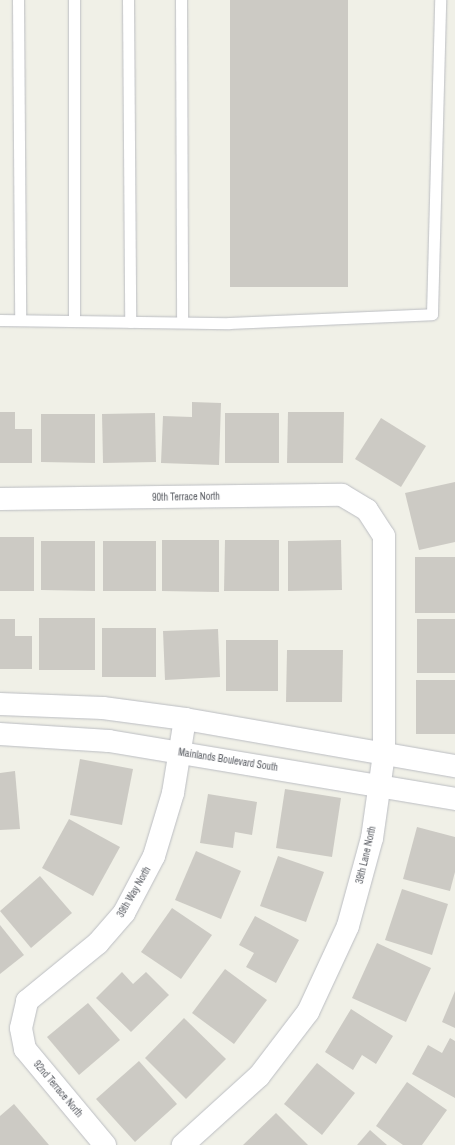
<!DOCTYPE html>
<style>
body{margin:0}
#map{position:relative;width:455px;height:1145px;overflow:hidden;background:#f0f0e7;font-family:"Archivo Narrow",sans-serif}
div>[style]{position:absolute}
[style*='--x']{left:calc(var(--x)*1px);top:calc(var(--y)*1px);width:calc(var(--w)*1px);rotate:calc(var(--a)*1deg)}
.building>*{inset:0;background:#cccac4}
.roads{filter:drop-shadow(0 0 1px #bbbdc2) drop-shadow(0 0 1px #bbbdc2)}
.lane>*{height:11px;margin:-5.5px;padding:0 5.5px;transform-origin:5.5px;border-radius:5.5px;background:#fff}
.street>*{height:22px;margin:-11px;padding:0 11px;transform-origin:11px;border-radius:11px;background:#fff}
.secondary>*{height:22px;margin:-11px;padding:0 11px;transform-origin:11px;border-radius:11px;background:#fff}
span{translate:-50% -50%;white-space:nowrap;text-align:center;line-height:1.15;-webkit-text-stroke:3px #fff;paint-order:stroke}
.street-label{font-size:10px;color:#5e6167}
</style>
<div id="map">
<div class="building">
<div style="clip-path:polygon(230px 0,348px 0,348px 287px,230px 287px)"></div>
<div style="clip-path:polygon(192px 402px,221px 403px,219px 465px,161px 463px,163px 416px,192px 417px)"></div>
<div style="clip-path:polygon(0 412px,15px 412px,15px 429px,32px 429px,32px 463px,0 463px)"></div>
<div style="clip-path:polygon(288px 412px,344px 412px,343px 463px,287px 463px)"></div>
<div style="clip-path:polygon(155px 413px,156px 462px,103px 463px,102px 414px)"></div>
<div style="clip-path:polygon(225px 413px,279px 413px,279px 463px,225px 463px)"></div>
<div style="clip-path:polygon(41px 414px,95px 414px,95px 463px,41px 462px)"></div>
<div style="clip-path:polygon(381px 418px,426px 446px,401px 487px,355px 459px)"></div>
<div style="clip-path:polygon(455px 482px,455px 542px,419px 550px,405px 493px)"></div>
<div style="clip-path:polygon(0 537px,34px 537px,34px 591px,0 591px)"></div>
<div style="clip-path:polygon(162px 540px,219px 540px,219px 592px,162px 591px)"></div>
<div style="clip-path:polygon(225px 540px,279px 540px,279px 591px,224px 591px)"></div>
<div style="clip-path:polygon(341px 540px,342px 590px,288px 591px,288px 541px)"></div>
<div style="clip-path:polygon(41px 541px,95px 541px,95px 591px,41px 590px)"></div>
<div style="clip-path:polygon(103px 541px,156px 541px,156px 591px,103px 591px)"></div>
<div style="clip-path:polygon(415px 557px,455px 557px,455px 613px,415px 613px)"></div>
<div style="clip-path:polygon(39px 618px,95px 618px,95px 670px,39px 670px)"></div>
<div style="clip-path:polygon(0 619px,15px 619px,15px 636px,32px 636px,32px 669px,0 669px)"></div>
<div style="clip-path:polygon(417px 619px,455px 619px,455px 673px,417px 673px)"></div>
<div style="clip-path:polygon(102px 628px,156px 628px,156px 677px,102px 677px)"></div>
<div style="clip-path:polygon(218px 629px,220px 677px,165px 680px,163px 631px)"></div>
<div style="clip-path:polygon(226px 640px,278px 640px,278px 691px,226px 691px)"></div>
<div style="clip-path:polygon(287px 650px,343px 650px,342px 702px,286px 702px)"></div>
<div style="clip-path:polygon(416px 680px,455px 680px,455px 734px,416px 734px)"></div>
<div style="clip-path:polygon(80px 759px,133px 769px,122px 825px,70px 815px)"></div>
<div style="clip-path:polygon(15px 771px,20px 829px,0 830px,0 773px)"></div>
<div style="clip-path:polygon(285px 789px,341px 798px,332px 857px,276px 848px)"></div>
<div style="clip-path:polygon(208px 794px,257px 802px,252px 835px,235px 832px,233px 848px,200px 843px)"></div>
<div style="clip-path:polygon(69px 819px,120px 847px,93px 896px,42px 868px)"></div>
<div style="clip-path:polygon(417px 827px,455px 837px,455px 872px,450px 891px,403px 879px)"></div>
<div style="clip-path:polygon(196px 851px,241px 871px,221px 919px,175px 900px)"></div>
<div style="clip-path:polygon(278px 856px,324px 872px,306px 922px,260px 906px)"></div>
<div style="clip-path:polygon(40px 876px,72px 913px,31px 948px,0 911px)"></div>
<div style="clip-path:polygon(402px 889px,448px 904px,432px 955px,385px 940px)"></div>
<div style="clip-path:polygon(172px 908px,212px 935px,181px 979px,141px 952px)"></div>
<div style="clip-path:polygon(255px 916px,299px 940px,276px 983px,246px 967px,254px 953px,239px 945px)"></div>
<div style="clip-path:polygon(0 925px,24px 955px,0 974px)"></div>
<div style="clip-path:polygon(377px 943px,431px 968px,406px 1022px,352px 998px)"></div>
<div style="clip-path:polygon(225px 969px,267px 1000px,234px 1044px,192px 1013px)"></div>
<div style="clip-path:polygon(122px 972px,133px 984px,146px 972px,169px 995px,131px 1032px,96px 998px)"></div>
<div style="clip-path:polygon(455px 991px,455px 1028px,442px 1022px)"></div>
<div style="clip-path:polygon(88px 1003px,120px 1040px,79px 1075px,47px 1037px)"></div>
<div style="clip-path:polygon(351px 1009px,393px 1036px,376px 1064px,362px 1055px,353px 1070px,325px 1052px)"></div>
<div style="clip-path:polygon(184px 1018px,226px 1059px,186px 1099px,145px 1058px)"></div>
<div style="clip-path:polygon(450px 1038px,455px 1041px,455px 1098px,412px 1074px,428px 1045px,442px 1053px)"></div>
<div style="clip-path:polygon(139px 1061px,177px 1104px,135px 1142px,96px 1099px)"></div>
<div style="clip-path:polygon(317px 1063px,355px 1093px,322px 1135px,284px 1104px)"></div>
<div style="clip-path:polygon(407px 1082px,447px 1110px,422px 1145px,403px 1145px,376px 1126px)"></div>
<div style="clip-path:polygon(14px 1104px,49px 1145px,0 1145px,0 1116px)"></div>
<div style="clip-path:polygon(276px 1113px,308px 1145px,243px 1145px)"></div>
<div style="clip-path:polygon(370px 1130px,387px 1145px,357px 1145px)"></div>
</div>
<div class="roads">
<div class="lane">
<div style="--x:18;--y:0;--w:320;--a:89.6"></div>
<div style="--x:74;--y:0;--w:321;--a:90"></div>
<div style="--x:128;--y:0;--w:322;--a:89.6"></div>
<div style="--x:181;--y:0;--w:322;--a:89.8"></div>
<div style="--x:0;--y:320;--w:229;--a:0.8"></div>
<div style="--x:229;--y:323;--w:203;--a:-2.5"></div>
<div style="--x:432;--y:314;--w:314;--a:-88.5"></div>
</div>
<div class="street">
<div style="--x:0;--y:499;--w:342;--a:-0.7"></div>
<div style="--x:342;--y:495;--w:29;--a:31"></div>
<div style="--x:367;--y:510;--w:31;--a:57"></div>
<div style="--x:384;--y:536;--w:218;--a:90"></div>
<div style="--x:384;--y:754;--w:85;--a:98.1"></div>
<div style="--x:372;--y:838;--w:91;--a:105.3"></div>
<div style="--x:348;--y:926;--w:95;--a:114.9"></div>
<div style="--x:308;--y:1012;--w:81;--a:127.4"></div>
<div style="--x:259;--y:1076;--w:103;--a:137.8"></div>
<div style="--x:105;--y:1145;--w:125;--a:-129.8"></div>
<div style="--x:25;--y:1049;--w:21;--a:-101"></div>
<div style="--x:21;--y:1028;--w:28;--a:-77"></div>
<div style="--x:27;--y:1001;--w:92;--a:-39.2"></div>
<div style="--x:98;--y:943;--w:40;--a:-49"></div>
<div style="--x:124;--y:913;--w:64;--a:-62.2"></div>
<div style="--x:154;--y:856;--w:66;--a:-73.2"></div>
<div style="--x:173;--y:793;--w:75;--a:-80.8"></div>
</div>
<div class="secondary">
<div style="--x:0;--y:704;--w:103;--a:2.2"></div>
<div style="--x:103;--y:708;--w:83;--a:7.6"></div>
<div style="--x:185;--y:719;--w:274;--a:9.9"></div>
<div style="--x:0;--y:734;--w:109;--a:3.7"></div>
<div style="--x:109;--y:741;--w:351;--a:9.5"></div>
</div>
</div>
<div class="street-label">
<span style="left:186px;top:497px;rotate:-1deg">90th Terrace North</span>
<span style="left:228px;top:760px;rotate:9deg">Mainlands Boulevard South</span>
<span style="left:366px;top:855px;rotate:-77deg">39th Lane North</span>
<span style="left:134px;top:892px;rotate:-60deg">39th Way North</span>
<span style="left:58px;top:1089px;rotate:50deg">92nd Terrace North</span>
</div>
</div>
